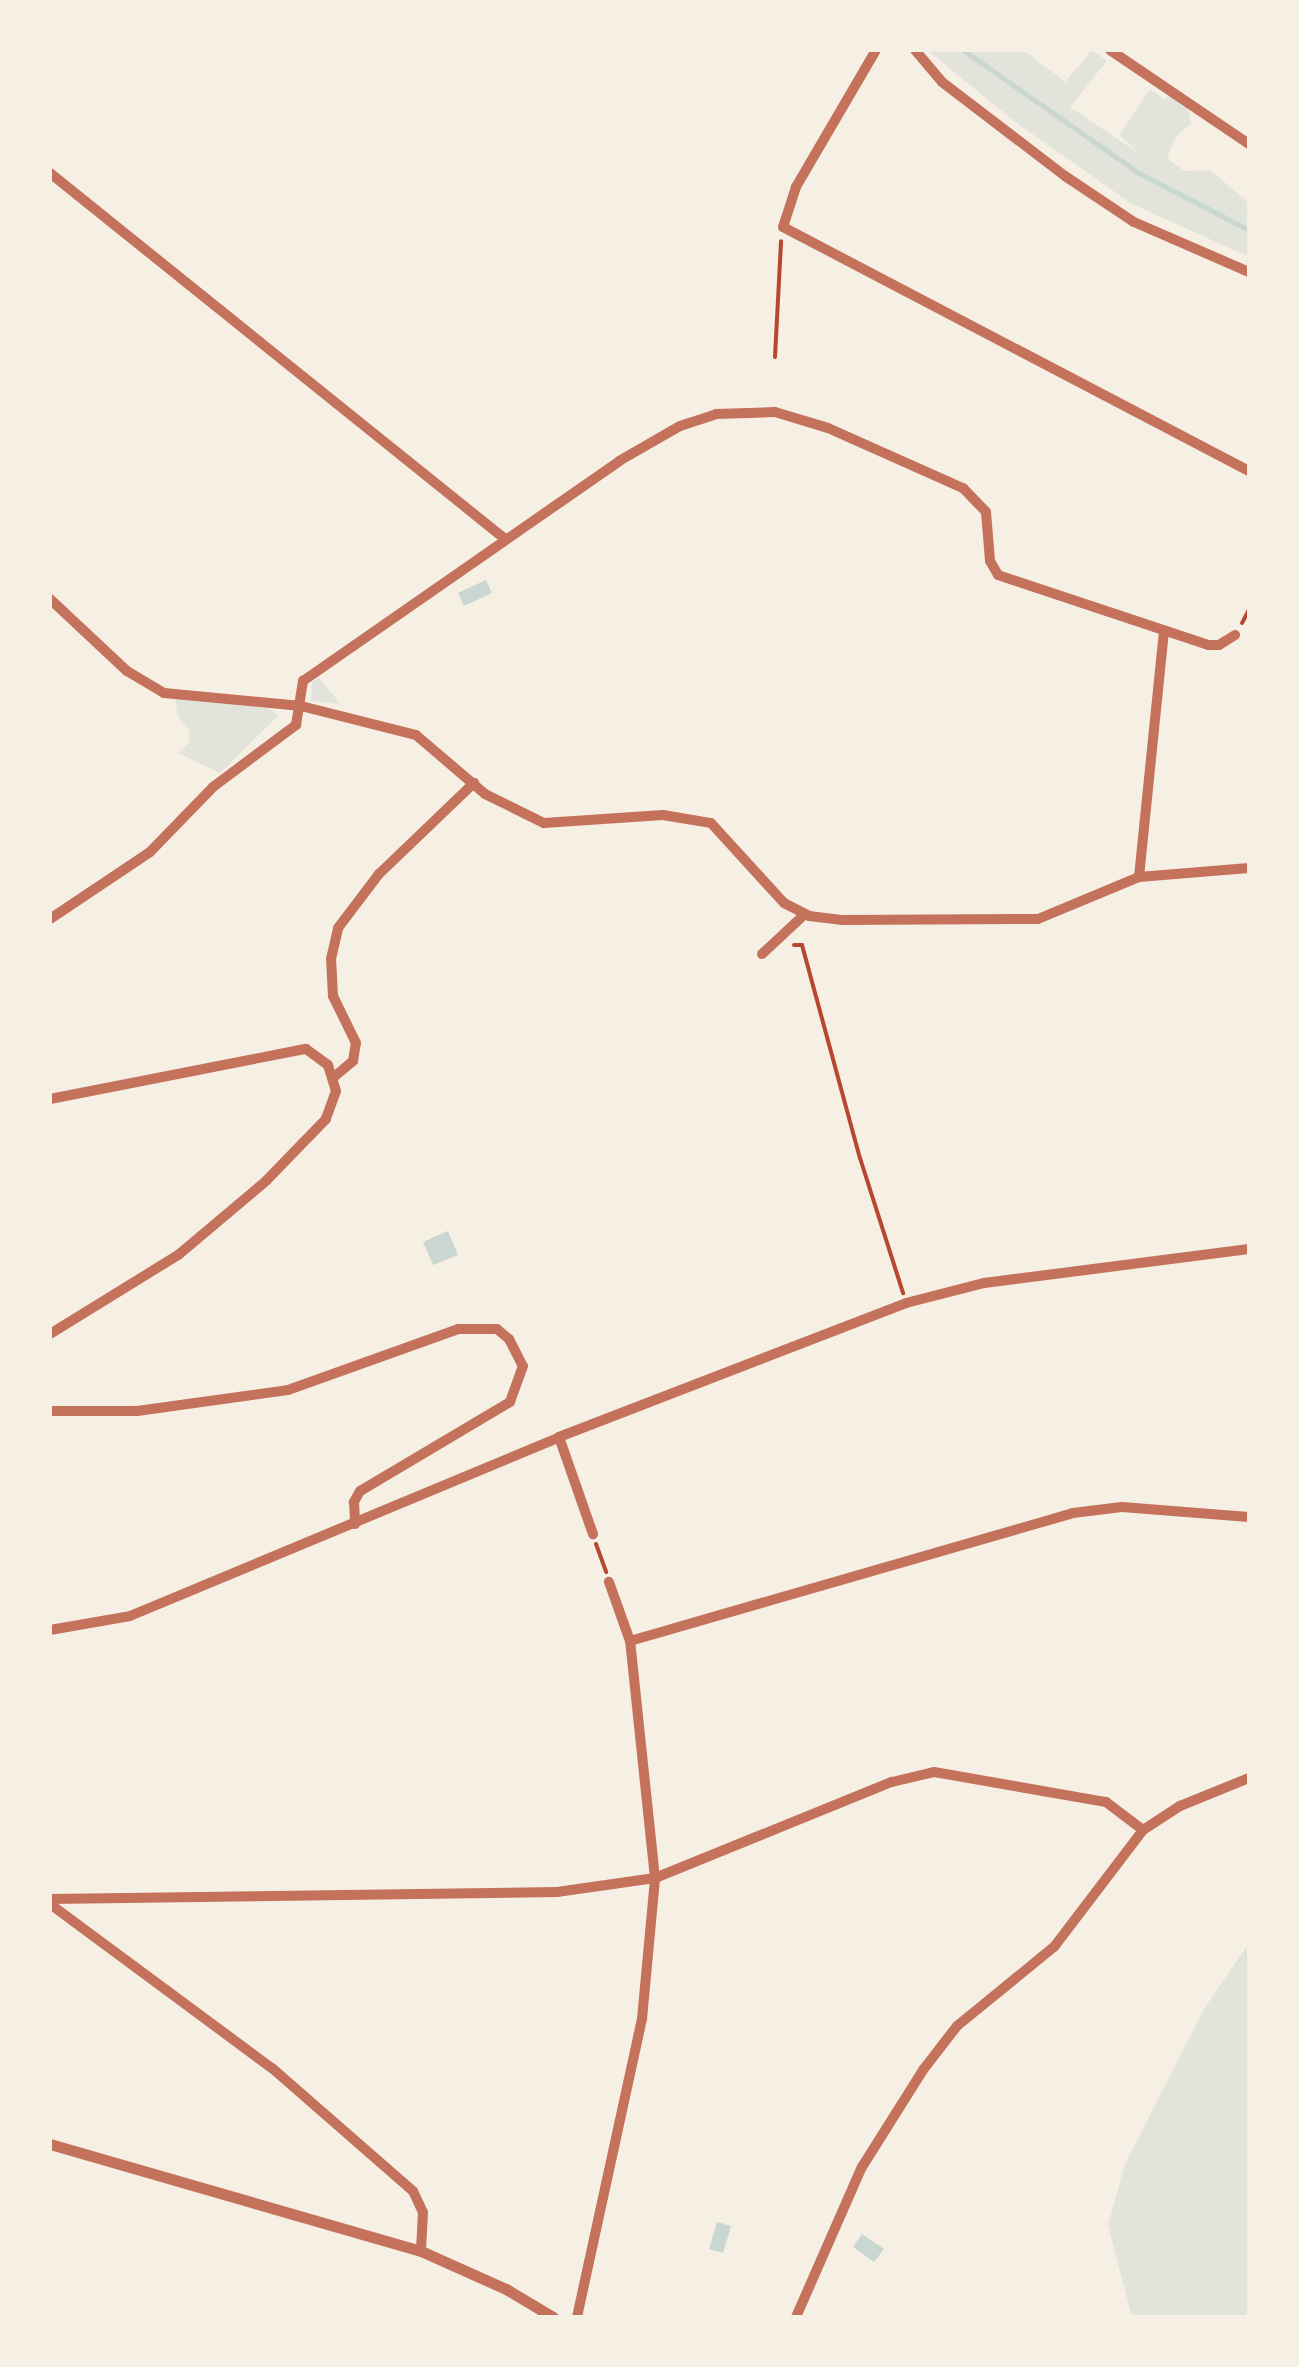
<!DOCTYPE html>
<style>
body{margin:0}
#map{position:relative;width:1299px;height:2367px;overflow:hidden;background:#f6efe4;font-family:Merriweather,serif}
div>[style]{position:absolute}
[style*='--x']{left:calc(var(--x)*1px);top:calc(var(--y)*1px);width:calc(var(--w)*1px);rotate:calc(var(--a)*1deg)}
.green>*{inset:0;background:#e2e4dc}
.water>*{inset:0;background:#c9d6d2}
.stream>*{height:5px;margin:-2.5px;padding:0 2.5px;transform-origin:2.5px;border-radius:2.5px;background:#c9d6d2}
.path>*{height:4px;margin:-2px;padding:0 2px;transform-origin:2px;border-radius:2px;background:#b5482f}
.minor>*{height:10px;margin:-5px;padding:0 5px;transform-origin:5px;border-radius:5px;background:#c5725c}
.tertiary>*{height:11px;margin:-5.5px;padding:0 5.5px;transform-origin:5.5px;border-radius:5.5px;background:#c5725c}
span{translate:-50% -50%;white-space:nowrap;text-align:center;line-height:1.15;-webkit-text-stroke:10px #f6efe4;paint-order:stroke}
.frame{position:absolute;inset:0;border:52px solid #f6efe4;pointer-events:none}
</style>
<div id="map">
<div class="green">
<div style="clip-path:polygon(927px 50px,1024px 50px,1065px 82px,1092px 50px,1107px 61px,1070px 107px,1140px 154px,1119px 135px,1150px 89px,1166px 100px,1168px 94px,1187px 104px,1191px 124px,1176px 136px,1167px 158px,1184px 171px,1210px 170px,1249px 203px,1249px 257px,1132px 204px,1018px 124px)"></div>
<div style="clip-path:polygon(319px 677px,340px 704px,311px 701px,312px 683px)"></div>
<div style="clip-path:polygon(175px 699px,268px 708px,279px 715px,220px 773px,178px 753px,189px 743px,189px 729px,178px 717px)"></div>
<div style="clip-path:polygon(1249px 1943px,1249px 2317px,1132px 2317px,1108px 2225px,1125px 2164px,1204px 2009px)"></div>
</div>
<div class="water">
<div style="clip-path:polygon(486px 580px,492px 593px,464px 606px,458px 593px)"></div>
<div style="clip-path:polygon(448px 1231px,458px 1255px,433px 1265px,423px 1242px)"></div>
<div style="clip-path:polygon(717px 2222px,731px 2226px,723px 2253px,709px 2249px)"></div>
<div style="clip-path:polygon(862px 2234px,884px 2249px,874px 2262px,853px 2247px)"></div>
</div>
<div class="stream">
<div style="--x:963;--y:50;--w:213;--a:35"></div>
<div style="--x:1137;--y:172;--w:126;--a:27.4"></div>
</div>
<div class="path">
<div style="--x:775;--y:357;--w:116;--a:-87"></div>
<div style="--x:1242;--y:623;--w:15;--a:-62"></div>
<div style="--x:794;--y:945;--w:8;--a:0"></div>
<div style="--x:802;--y:945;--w:221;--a:74.8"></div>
<div style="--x:860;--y:1158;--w:142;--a:72.3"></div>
<div style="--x:596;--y:1544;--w:30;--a:70"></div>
</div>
<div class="minor">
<div style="--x:876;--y:50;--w:159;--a:120.3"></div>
<div style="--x:796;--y:187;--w:42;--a:108"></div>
<div style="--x:783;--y:227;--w:526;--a:27.64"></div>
<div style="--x:915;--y:50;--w:42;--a:49.8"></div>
<div style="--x:942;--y:82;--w:155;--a:37.4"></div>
<div style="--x:1065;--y:176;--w:83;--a:33.7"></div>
<div style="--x:1134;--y:222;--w:125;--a:23.5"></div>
<div style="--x:1110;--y:50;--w:168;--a:34.1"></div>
<div style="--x:50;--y:173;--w:584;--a:38.81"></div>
<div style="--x:50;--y:599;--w:105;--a:43.1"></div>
<div style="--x:127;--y:671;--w:43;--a:30.7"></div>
<div style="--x:164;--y:693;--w:138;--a:5.4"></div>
<div style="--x:301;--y:706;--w:119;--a:14.2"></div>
<div style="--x:416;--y:735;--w:91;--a:40.5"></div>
<div style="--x:485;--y:794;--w:66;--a:26.2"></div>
<div style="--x:544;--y:823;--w:119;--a:-3.8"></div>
<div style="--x:663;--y:815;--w:49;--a:9.5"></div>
<div style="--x:711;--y:823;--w:108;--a:47.6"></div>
<div style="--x:784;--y:903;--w:28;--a:27"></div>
<div style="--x:809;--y:916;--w:32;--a:7"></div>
<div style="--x:841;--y:920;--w:197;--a:-0.3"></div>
<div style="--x:1038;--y:919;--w:109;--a:-22.6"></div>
<div style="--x:1139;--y:877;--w:110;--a:-4.7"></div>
<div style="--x:1139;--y:877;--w:246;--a:-84.2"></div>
<div style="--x:50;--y:919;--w:120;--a:-33.8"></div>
<div style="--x:150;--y:852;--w:91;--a:-45.9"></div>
<div style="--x:213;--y:787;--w:104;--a:-36.8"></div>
<div style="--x:296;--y:725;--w:45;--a:-81"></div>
<div style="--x:303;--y:681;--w:385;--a:-34.8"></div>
<div style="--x:619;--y:461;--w:70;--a:-29.8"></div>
<div style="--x:680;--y:426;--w:38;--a:-18"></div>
<div style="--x:716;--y:414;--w:59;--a:-1.9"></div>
<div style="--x:775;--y:412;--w:55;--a:16.8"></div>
<div style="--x:828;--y:428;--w:148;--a:24"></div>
<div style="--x:963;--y:488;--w:33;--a:46"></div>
<div style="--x:986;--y:512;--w:49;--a:85.3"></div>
<div style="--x:990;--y:561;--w:16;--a:60"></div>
<div style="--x:998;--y:575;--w:221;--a:18.4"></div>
<div style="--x:1208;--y:645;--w:11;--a:0"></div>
<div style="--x:1219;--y:645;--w:19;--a:-32"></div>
<div style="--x:762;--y:954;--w:57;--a:-42.9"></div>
<div style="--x:334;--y:1077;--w:25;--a:-40"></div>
<div style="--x:353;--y:1061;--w:18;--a:-81"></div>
<div style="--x:356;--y:1043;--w:52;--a:-116.1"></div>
<div style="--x:333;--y:996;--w:37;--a:-93"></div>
<div style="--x:331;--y:959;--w:32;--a:-77"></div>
<div style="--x:338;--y:928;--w:68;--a:-52.8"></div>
<div style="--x:379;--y:874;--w:132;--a:-43.8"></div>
<div style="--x:50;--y:1099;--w:261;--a:-11.1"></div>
<div style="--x:306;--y:1049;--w:27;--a:36"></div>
<div style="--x:328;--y:1065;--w:27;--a:73"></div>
<div style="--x:336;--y:1091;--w:30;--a:110"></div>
<div style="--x:326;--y:1119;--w:86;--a:134.1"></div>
<div style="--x:266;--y:1181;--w:115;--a:139.9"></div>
<div style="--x:178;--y:1255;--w:150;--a:148.3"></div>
<div style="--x:50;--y:1411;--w:87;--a:0"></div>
<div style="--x:137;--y:1411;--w:152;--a:-7.9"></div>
<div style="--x:288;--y:1390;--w:181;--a:-19.7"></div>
<div style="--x:458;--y:1329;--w:39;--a:0"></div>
<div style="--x:497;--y:1329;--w:16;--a:40"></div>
<div style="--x:509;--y:1339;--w:30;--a:63"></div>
<div style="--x:523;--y:1366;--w:38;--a:110"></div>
<div style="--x:510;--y:1402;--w:174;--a:149.3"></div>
<div style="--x:360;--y:1491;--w:13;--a:119"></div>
<div style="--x:354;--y:1502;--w:22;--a:87"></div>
<div style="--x:559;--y:1437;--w:103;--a:70.7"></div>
<div style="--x:50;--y:1630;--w:81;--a:-9.9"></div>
<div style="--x:130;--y:1616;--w:465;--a:-22.6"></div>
<div style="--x:559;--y:1437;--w:372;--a:-21.1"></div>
<div style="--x:906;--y:1303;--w:81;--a:-14.4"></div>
<div style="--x:984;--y:1283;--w:267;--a:-7.3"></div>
<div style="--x:630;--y:1641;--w:461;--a:-16.1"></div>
<div style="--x:1073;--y:1513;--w:49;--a:-7"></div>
<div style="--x:1122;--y:1507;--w:127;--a:4.5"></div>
<div style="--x:50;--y:1899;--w:507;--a:-0.79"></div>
<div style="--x:557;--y:1892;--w:99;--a:-8.1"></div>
<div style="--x:655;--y:1878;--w:256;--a:-22.1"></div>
<div style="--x:892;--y:1782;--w:43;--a:-13.4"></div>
<div style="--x:934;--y:1772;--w:175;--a:9.9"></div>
<div style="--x:1106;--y:1802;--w:46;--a:37.1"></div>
<div style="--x:50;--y:1904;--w:276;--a:36.5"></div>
<div style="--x:272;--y:2068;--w:187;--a:41.1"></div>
<div style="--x:413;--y:2191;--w:23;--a:65"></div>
<div style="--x:423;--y:2212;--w:39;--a:93"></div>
<div style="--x:577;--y:2317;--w:305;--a:-77.7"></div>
<div style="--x:642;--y:2019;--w:142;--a:-84.7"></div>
<div style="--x:655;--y:1878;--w:238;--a:-96"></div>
<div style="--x:630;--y:1641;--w:63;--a:-109.6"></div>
<div style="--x:796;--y:2317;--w:164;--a:-66.3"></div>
<div style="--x:862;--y:2167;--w:115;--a:-57.8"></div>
<div style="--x:923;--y:2070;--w:56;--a:-52.3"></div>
<div style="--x:957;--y:2026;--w:125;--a:-39.2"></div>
<div style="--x:1054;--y:1947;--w:147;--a:-52.7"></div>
<div style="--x:1143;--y:1830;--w:44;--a:-33"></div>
<div style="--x:1180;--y:1806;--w:74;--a:-22.1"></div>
</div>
<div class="tertiary">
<div style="--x:50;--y:2144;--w:386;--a:16.1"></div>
<div style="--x:421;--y:2251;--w:93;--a:24.1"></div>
<div style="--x:506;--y:2289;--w:55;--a:30.8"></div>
</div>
<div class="frame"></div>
</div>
